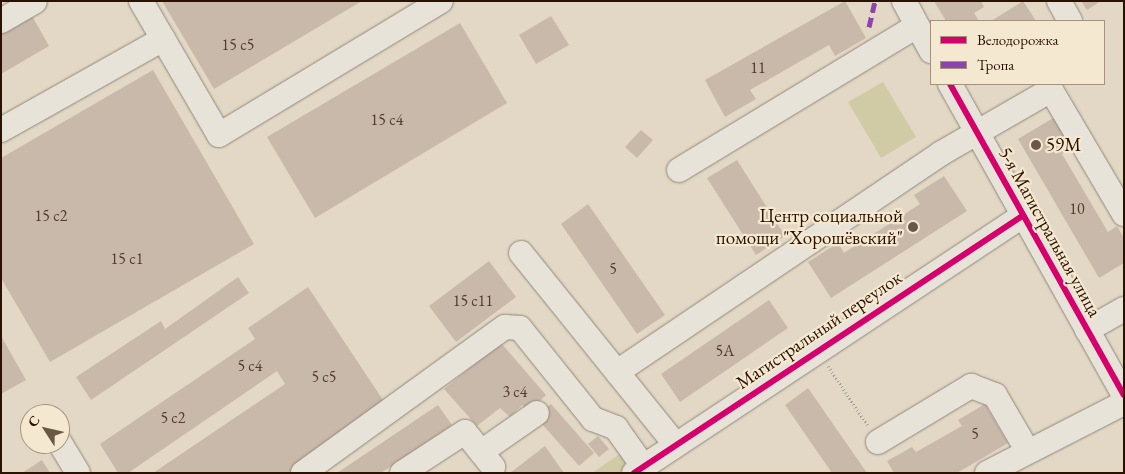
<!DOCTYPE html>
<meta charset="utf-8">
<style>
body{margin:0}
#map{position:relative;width:1125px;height:474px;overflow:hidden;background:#e3d8c5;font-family:"EB Garamond",serif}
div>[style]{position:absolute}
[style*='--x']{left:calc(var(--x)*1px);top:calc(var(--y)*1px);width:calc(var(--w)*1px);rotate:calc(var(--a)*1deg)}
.green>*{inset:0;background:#d0caa5}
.building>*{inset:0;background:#c9b9aa}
.path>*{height:3px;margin-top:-1.5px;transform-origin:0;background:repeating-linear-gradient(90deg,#a39c93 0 1px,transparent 0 3.5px)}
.roads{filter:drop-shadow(0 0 1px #91877b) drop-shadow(0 0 1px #91877b)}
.minor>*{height:24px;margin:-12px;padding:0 12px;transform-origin:12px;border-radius:12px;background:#e8e3d9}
.quiet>*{height:5px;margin-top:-2.5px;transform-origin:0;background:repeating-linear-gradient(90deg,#8e44ad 0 10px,transparent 0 15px)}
.cycleway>*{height:6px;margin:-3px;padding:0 3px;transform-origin:3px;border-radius:3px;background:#d6006c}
.dots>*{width:14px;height:14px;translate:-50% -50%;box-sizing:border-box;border:2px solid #f5e8d1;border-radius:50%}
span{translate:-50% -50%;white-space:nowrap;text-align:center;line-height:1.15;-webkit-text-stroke:4.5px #f5e8d1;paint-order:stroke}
.number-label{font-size:16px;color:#523b2c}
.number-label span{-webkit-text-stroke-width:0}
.poi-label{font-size:19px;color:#2b1102}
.left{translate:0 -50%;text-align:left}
.right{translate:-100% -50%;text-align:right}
.street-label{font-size:19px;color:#2b1102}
.frame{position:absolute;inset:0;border:2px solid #2b1102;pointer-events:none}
.legend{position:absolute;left:930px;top:20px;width:175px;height:65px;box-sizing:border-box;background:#f5e8d1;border:1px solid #a4927e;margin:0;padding:6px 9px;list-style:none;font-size:15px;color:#2b1102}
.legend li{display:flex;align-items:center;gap:10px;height:25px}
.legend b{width:25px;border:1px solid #a4927e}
.north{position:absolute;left:20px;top:404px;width:50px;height:50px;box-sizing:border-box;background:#f5e8d1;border:1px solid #a4927e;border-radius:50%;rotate:305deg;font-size:14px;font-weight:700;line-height:20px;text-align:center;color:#2b1102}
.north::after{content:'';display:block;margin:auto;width:18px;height:22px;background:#6b5746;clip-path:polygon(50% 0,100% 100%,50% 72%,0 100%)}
</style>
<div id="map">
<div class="green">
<div style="clip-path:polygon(883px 82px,916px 137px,881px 158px,848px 102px)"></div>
<div style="clip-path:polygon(620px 454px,628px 466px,618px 473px,592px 473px)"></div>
</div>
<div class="building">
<div style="clip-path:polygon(162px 1px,362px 1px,214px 89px)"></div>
<div style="clip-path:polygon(845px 1px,866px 38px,835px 56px,829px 45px,750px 90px,756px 99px,725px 117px,705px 80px)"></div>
<div style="clip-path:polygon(934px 1px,981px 1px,984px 7px,974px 13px,979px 21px,946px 21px)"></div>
<div style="clip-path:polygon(1023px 1px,1036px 21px,991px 21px)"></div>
<div style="clip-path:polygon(1081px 1px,1101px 1px,1087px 10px)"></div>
<div style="clip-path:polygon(31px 14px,49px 46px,1px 74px,1px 32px)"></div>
<div style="clip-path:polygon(551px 16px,569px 45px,536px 64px,519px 35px)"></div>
<div style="clip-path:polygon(460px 23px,507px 103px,315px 218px,267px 137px)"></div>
<div style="clip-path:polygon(153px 70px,254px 244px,50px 362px,1px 278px,1px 158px)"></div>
<div style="clip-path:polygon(1055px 117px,1073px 148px,1062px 154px,1108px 232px,1117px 226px,1124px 238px,1124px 263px,1099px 278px,1018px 139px)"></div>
<div style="clip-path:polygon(641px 130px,653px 140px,637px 158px,625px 147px)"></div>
<div style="clip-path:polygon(737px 160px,785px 236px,756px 255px,707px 178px)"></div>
<div style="clip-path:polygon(944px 176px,967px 211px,831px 298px,808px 262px,838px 243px,844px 253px,920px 204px,914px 195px)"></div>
<div style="clip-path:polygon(588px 204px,665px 315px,637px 334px,561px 224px)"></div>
<div style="clip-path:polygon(489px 261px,516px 297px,456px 342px,429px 306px)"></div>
<div style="clip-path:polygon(238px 277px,249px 293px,91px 400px,76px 377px,161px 321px,165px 329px)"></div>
<div style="clip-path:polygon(308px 287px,387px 406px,289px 473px,153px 473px,285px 384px,277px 371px,128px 473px,118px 473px,100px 444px,255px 339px,248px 328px)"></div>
<div style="clip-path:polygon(769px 300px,788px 328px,680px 402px,661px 374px)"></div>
<div style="clip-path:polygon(1px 336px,26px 380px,1px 394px)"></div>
<div style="clip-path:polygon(501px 343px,546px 395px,529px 411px,522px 405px,510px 417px,500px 408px,477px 426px,444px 389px)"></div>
<div style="clip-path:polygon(808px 388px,867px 473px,832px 473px,785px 405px)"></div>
<div style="clip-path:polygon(551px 404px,594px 453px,579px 466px,536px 417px)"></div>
<div style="clip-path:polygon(985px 404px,1008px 443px,957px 473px,894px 473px,887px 461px,912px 447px,916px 452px,962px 426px,958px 420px)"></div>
<div style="clip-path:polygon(438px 405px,452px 425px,381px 473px,337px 473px)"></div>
<div style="clip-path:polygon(598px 436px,609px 449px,599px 457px,588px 444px)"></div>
<div style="clip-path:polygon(545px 446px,564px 473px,510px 473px)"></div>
<div style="clip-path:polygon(42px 460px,50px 473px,22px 473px)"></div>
</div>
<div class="path">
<div style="--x:828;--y:366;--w:72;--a:56.3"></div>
</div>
<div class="roads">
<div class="minor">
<div style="--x:141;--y:1;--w:155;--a:59.8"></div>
<div style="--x:219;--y:135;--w:259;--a:-31.1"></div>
<div style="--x:904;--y:1;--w:57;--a:61.6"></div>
<div style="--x:1059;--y:1;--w:23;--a:61"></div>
<div style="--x:1;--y:21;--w:39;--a:-30"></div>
<div style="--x:950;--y:84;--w:356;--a:60.8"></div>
<div style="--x:1051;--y:90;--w:144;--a:59.5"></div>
<div style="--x:1;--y:130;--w:186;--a:-29.3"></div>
<div style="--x:679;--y:170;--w:278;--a:-31.2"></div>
<div style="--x:521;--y:253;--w:245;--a:51.1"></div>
<div style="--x:1087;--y:330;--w:43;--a:-29.6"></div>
<div style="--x:617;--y:372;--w:390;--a:-34"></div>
<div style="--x:940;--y:154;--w:128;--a:-30"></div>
<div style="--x:1051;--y:90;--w:7;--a:-124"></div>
<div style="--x:878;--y:442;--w:109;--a:-31.1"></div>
<div style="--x:971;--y:386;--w:26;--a:21"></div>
<div style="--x:995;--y:395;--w:64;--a:59.8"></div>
<div style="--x:60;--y:443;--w:35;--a:59"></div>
<div style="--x:481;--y:452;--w:68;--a:-34.9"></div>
<div style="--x:303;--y:473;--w:249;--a:-35.9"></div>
<div style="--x:505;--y:327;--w:15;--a:4"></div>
<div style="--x:520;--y:328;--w:117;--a:51.3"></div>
<div style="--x:593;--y:419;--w:25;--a:21"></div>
<div style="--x:616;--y:428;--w:47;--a:54.6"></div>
<div style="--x:402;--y:473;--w:75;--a:-33.1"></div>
<div style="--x:465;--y:432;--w:45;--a:51.3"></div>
<div style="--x:634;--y:473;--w:466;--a:-33.5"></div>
<div style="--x:987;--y:473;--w:154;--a:-27.1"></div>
</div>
</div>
<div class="quiet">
<div style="--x:869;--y:27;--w:27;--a:-77"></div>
</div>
<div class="cycleway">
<div style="--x:950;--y:84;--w:356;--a:60.8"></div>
<div style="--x:634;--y:473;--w:466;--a:-33.5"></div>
</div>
<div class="dots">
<div style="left:1036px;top:145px;background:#6b5746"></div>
<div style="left:913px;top:227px;background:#6b5746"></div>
</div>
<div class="number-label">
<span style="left:238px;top:45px">15 с5</span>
<span style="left:758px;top:68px">11</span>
<span style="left:387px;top:120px">15 с4</span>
<span style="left:1077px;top:209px">10</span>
<span style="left:51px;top:216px">15 с2</span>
<span style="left:127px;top:259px">15 с1</span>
<span style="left:613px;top:269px">5</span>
<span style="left:473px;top:301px">15 с11</span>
<span style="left:725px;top:351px">5А</span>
<span style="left:250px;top:366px">5 с4</span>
<span style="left:324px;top:377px">5 с5</span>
<span style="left:515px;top:392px">3 с4</span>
<span style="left:173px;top:418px">5 с2</span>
<span style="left:975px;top:434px">5</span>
</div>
<div class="poi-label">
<span class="left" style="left:1046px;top:145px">59М</span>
<span class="right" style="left:903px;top:227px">Центр социальной<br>помощи "Хорошёвский"</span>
</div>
<div class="street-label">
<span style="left:1050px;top:232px;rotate:61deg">5-я Магистральная улица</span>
<span style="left:819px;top:330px;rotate:-34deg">Магистральный переулок</span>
</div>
<div class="frame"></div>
<ul class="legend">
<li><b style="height:6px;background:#d6006c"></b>Велодорожка</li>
<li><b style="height:6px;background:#8e44ad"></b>Тропа</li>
</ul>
<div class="north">С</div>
</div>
